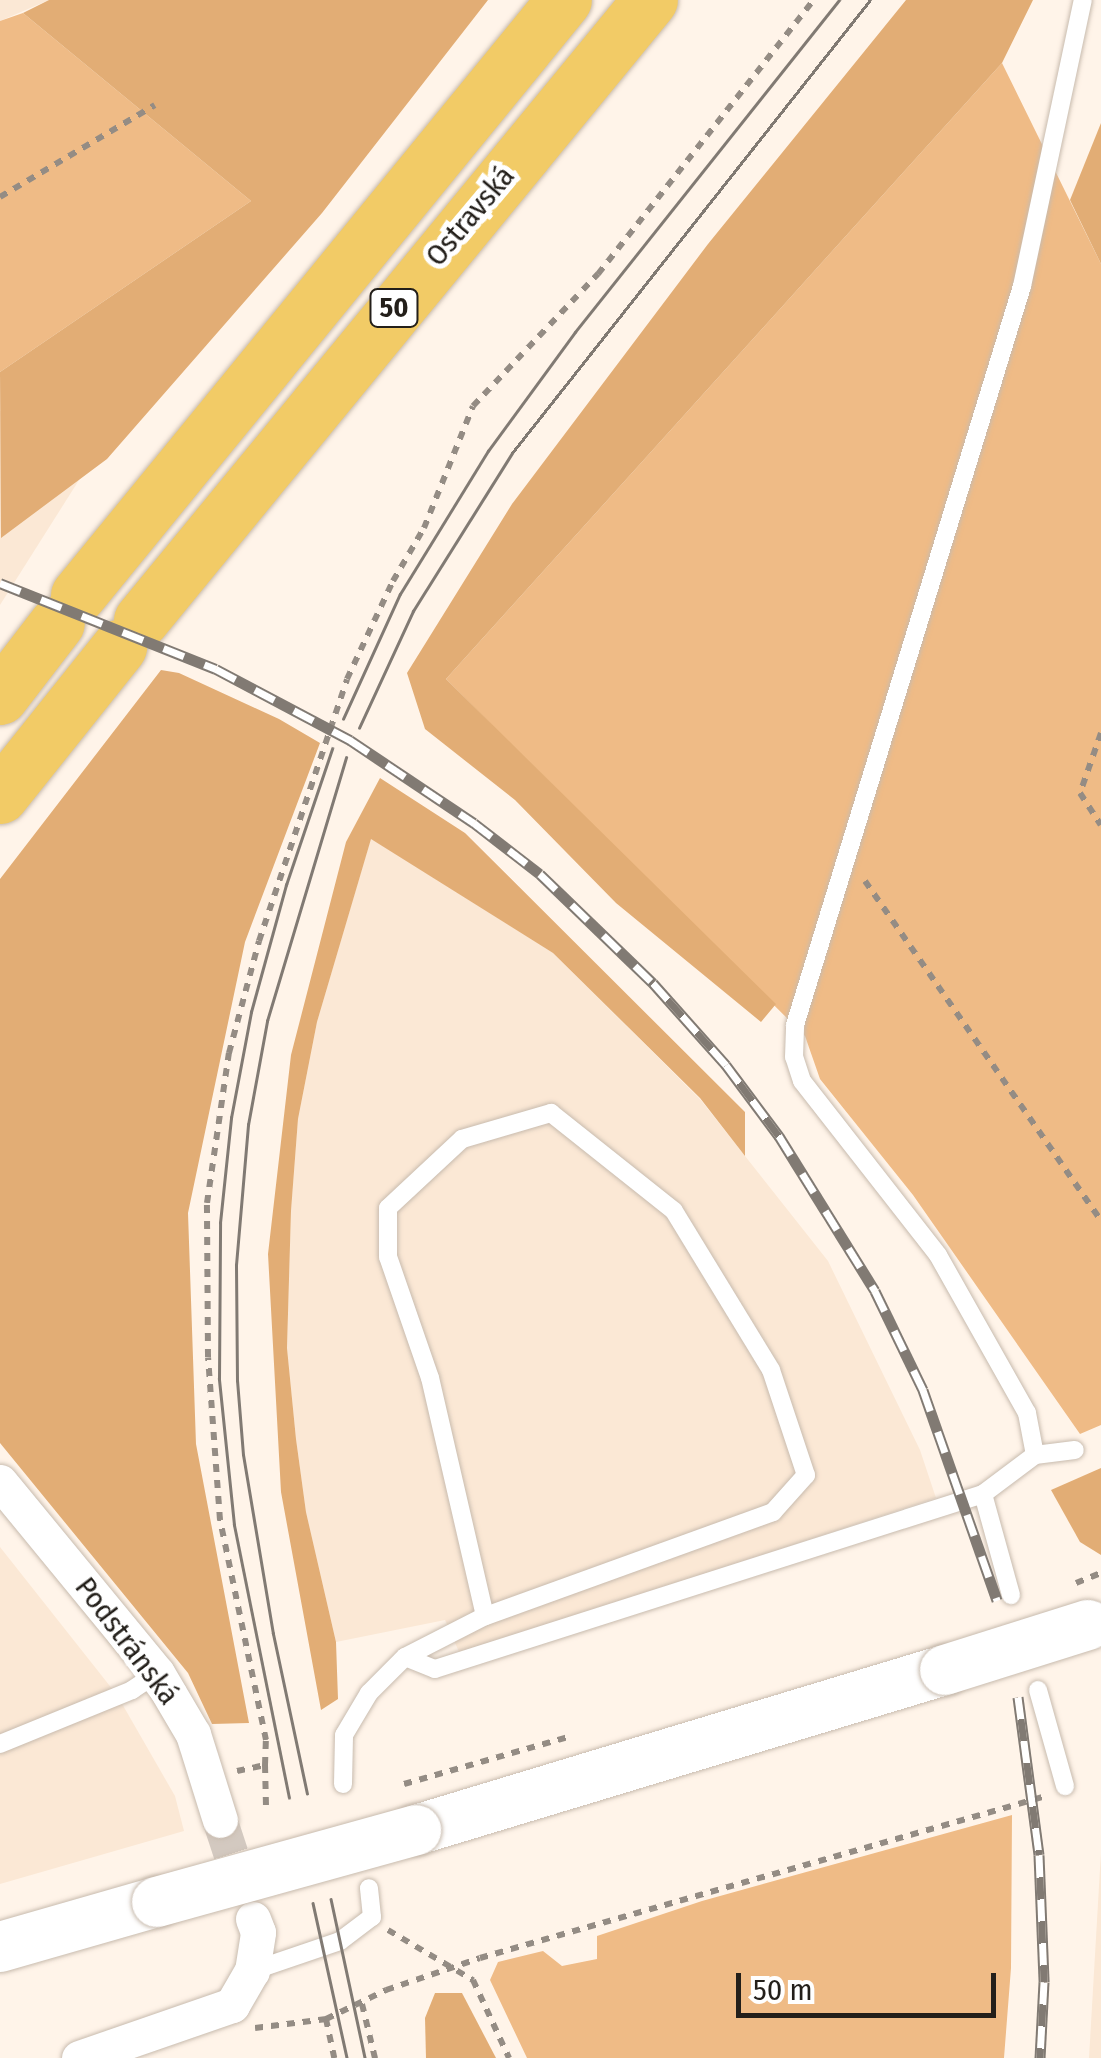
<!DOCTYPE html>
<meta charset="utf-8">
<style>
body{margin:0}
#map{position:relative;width:1101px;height:2058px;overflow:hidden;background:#fff4e9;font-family:"Fira Sans Condensed",sans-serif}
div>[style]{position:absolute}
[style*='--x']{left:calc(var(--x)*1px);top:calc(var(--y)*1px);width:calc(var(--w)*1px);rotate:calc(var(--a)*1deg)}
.built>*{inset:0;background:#fbe8d5}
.green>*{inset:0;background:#efbb86}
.forest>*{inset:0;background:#e2ad75}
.street-tunnel>*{height:35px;margin-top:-17.5px;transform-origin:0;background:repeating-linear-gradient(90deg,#d3c9c0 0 35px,transparent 0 53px)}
.path>*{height:6px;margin-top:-3px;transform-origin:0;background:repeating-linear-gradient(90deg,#948c84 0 8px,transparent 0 16px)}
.roads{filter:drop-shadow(0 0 2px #c8bbae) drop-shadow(0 0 2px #c8bbae)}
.lane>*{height:18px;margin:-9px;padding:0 9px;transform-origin:9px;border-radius:9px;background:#fff}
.street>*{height:35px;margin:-17.5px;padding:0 17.5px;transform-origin:17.5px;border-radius:17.5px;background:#fff}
.secondary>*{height:50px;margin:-25px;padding:0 25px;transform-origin:25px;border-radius:25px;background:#fff}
.highway>*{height:55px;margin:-27.5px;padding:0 27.5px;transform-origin:27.5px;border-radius:27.5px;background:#f2cb66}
.tram>*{height:2.5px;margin:-1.25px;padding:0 1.25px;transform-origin:1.25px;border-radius:1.25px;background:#817a73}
.rail>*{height:11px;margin-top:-5.5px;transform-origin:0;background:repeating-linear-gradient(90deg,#fff 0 22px,#817a73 0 44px);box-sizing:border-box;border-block:2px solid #817a73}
.bridges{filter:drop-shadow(0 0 2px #c8bbae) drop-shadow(0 0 2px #c8bbae)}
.secondary-bridge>*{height:50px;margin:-25px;padding:0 25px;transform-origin:25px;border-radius:25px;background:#fff}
span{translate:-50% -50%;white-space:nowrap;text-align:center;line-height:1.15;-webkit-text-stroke:10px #fff;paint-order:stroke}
.shield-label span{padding:2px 8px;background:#fff;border:2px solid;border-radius:8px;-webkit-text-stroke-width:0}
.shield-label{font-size:28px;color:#231f1a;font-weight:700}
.street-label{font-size:30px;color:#231f1a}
.scale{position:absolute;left:736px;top:1973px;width:260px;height:45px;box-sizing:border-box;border:5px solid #231f1a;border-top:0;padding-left:12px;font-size:30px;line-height:35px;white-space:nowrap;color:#231f1a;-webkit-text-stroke:8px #fff;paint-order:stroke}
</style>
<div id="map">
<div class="built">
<div style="clip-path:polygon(0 0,49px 0,0 21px)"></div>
<div style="clip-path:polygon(0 411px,98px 450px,0 605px)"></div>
<div style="clip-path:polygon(371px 838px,553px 953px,700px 1099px,828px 1261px,920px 1450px,936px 1498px,460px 1654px,445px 1620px,336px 1642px,306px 1512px,296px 1439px,287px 1348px,291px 1211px,298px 1119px,317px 1022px)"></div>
<div style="clip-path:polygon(0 1547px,117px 1695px,175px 1796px,184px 1831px,0 1884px)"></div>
<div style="clip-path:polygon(1101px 1854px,1101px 2058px,1089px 2058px,1100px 1869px)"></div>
</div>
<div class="green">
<div style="clip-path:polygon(23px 13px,251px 201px,0 372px,0 21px)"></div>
<div style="clip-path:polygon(1002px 63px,1101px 264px,1101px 1425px,1080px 1434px,913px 1195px,820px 1079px,805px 1036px,446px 679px)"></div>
<div style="clip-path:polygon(1012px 1815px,1011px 1968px,1004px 2058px,527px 2058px,490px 1980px,498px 1962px,543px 1951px,562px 1966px,597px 1959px,597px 1936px,702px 1901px)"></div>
</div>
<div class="forest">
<div style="clip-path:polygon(49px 0,488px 0,322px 213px,107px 459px,1px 538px,0 372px,251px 201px,23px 13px)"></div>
<div style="clip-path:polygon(906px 0,1033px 0,1002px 63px,446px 679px,776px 1004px,761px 1022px,616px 903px,515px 800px,425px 729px,407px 673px,512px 504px,708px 244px)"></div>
<div style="clip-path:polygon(1101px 123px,1101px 264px,1070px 200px)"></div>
<div style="clip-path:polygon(161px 670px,179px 673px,279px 719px,320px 743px,245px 942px,188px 1213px,196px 1444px,249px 1723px,212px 1724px,188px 1673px,0 1443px,0 879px)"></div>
<div style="clip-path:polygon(380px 778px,465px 833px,745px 1112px,745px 1156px,700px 1098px,553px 953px,371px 839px,317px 1022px,298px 1119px,291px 1211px,287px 1348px,296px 1439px,306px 1512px,336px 1642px,338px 1699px,321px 1710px,281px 1492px,268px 1254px,291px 1055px,346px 842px)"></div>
<div style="clip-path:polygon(1101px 1468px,1101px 1555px,1080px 1542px,1051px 1490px)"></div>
<div style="clip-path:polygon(435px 1993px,462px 1993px,496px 2058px,426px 2058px,425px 2018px)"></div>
</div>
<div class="street-tunnel">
<div style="--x:220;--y:1820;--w:83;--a:71.8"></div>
</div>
<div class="path">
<div style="--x:0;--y:197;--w:180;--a:-30.7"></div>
<div style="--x:1101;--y:733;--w:64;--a:109.3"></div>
<div style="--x:1080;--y:793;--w:38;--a:57"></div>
<div style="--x:865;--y:881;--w:414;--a:55.2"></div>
<div style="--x:1076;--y:1583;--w:27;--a:-22"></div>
<div style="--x:265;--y:1765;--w:41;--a:88.6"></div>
<div style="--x:237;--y:1771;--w:29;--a:-12"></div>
<div style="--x:265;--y:1765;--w:25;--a:-88"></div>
<div style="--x:266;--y:1740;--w:225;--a:-101.8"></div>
<div style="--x:220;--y:1520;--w:163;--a:-94.2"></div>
<div style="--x:208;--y:1357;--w:154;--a:-90.4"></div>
<div style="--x:207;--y:1203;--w:152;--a:-81.7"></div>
<div style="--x:229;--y:1053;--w:116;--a:-75"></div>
<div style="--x:259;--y:941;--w:276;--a:-71.4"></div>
<div style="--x:347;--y:679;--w:108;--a:-64.9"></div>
<div style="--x:393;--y:581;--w:61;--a:-59.7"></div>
<div style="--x:424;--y:528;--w:131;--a:-68.1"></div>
<div style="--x:473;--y:406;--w:182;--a:-46.6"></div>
<div style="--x:598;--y:274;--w:349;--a:-51.8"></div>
<div style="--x:404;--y:1784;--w:174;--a:-16"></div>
<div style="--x:388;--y:1930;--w:99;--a:30.5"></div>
<div style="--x:473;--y:1980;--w:86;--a:65.2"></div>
<div style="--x:362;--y:2004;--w:56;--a:76.5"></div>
<div style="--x:326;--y:2019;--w:40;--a:78"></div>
<div style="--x:255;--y:2028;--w:72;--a:-7.2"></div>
<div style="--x:326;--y:2019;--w:67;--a:-25.8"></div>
<div style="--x:386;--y:1990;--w:99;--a:-18.8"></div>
<div style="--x:480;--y:1958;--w:589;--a:-15.97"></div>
</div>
<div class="roads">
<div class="lane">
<div style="--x:1035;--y:1455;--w:43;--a:-100.8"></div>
<div style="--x:1027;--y:1413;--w:181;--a:-119.4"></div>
<div style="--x:938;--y:1255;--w:221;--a:-128"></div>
<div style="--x:802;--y:1081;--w:25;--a:-108"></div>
<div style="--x:794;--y:1057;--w:32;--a:-88"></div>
<div style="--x:795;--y:1025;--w:773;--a:-72.92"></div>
<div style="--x:1022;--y:286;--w:292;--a:-78"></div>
<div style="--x:983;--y:1494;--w:105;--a:74.5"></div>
<div style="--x:405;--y:1657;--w:32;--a:22"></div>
<div style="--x:435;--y:1669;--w:575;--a:-17.71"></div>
<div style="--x:983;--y:1494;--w:65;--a:-36.9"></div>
<div style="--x:1035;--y:1455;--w:40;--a:-7.1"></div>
<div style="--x:1038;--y:1690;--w:100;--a:74.3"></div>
<div style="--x:0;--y:1744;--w:143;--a:-22.2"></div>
<div style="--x:132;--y:1690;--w:30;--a:-34"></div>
<div style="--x:343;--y:1784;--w:49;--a:-88.8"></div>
<div style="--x:344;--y:1735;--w:49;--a:-59.2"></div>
<div style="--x:369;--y:1693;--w:51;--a:-45"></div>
<div style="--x:405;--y:1657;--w:90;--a:-27.1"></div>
<div style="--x:485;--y:1616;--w:244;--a:-103"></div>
<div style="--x:430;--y:1378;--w:128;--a:-109.1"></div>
<div style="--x:388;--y:1257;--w:49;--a:-90"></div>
<div style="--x:388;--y:1208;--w:101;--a:-43"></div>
<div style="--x:462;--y:1139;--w:93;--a:-16.3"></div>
<div style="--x:551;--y:1113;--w:157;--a:38.5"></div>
<div style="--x:674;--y:1211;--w:186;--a:58.6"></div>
<div style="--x:771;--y:1370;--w:111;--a:71.6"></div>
<div style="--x:806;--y:1475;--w:50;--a:131.7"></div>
<div style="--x:773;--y:1512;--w:306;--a:160.1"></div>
<div style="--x:252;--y:1971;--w:93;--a:-18.8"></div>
<div style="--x:340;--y:1941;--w:40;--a:-37"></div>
<div style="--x:372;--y:1917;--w:29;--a:-96"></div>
</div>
<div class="street">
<div style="--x:0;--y:1482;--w:247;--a:50.6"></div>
<div style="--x:157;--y:1673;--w:71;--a:59.5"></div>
<div style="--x:193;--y:1734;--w:90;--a:72.6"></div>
<div style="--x:79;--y:2058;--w:162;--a:-19.1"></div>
<div style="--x:232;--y:2005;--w:39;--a:-60"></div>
<div style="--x:252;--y:1971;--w:39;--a:-81"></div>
<div style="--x:258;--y:1932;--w:14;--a:-111"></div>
</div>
<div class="secondary">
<div style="--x:416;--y:1830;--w:553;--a:-16.83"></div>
<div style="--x:0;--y:1947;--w:163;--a:-16"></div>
</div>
<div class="highway">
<div style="--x:78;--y:595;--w:768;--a:-50.76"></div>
<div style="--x:141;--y:620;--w:802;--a:-50.62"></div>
<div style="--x:0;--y:697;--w:93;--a:-52.4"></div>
<div style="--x:0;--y:796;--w:191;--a:-51.4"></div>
</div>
</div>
<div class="tram">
<div style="--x:343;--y:719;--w:137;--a:-65.5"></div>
<div style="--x:400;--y:594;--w:168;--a:-58.4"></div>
<div style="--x:488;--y:451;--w:147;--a:-53.8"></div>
<div style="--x:575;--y:332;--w:424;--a:-51.5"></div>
<div style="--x:359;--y:728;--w:129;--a:-65.2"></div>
<div style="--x:413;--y:611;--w:186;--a:-57.9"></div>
<div style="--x:512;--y:453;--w:577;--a:-51.68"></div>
<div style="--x:307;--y:1794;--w:164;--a:-102"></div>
<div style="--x:273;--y:1634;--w:181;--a:-99.5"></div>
<div style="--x:243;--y:1455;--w:74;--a:-94.6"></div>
<div style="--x:237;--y:1381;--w:116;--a:-90.5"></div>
<div style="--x:236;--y:1265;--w:141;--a:-85.1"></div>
<div style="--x:248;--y:1125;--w:106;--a:-79.6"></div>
<div style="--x:267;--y:1021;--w:275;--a:-73.3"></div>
<div style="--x:289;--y:1798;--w:278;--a:-101.4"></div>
<div style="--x:234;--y:1525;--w:147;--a:-95.9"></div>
<div style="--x:219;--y:1379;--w:156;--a:-89.6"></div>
<div style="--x:220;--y:1223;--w:106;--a:-84"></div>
<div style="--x:231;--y:1118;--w:108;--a:-79.3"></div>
<div style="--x:251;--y:1012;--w:132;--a:-74.6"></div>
<div style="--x:286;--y:885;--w:144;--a:-71.3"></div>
<div style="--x:331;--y:1899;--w:163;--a:77.9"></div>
<div style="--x:313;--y:1903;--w:159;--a:77.6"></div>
</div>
<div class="rail">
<div style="--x:0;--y:583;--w:232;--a:21.7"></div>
<div style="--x:216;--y:669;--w:152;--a:27.9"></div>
<div style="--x:350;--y:740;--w:149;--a:33.8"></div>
<div style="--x:474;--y:823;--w:83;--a:37.7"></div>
<div style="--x:540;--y:874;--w:157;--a:44"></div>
<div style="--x:653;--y:983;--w:110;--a:48.3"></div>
<div style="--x:726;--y:1065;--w:89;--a:53.3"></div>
<div style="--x:779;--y:1136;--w:182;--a:58.2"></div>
<div style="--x:875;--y:1291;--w:110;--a:64.1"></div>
<div style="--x:923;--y:1390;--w:223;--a:70.6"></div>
<div style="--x:1018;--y:1697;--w:159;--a:82.4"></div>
<div style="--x:1039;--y:1855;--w:127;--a:87.7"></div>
<div style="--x:1044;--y:1982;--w:76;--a:93"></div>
</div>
<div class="bridges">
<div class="secondary-bridge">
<div style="--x:945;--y:1670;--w:150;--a:-17.5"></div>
<div style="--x:157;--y:1902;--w:269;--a:-15.5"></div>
</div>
</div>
<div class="shield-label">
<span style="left:394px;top:308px">50</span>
</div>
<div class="street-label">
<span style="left:470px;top:216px;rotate:-50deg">Ostravská</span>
<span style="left:127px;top:1641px;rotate:53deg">Podstránská</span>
</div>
<div class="scale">50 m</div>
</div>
